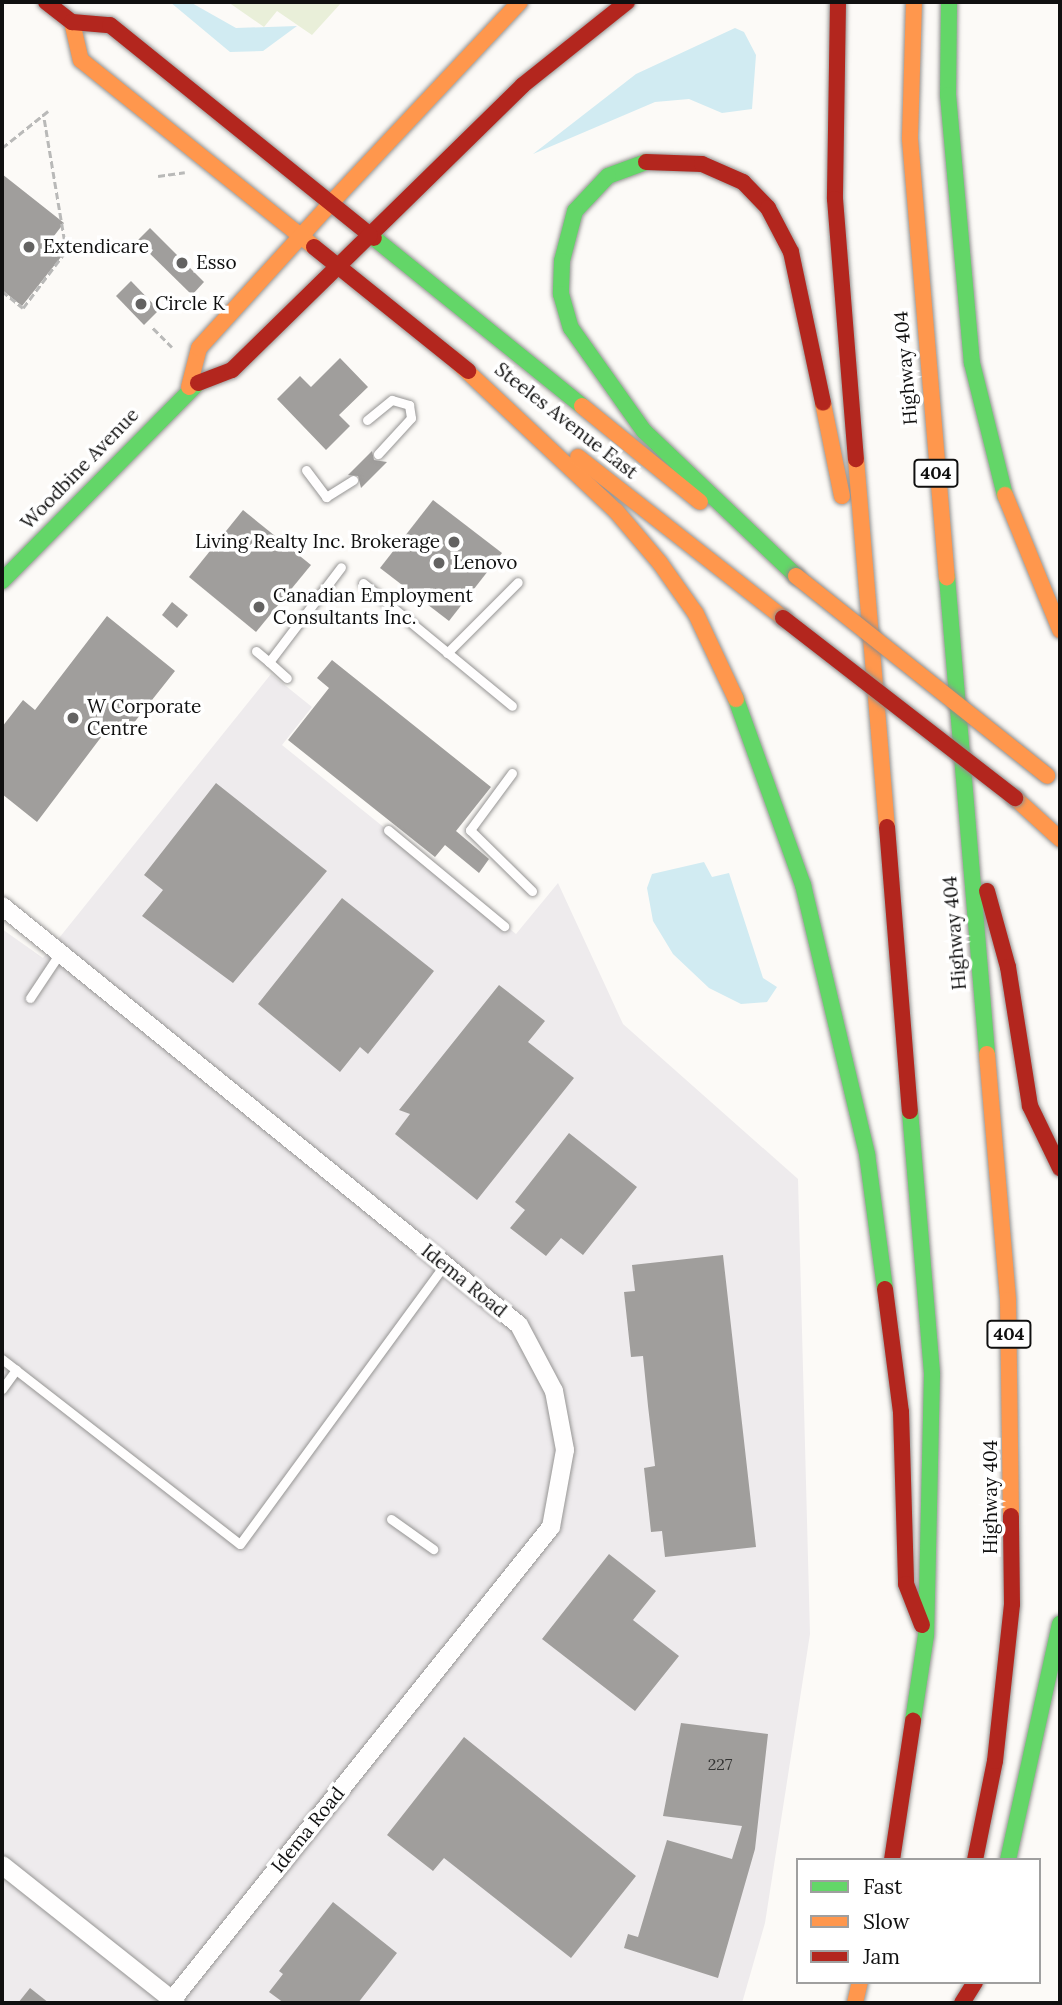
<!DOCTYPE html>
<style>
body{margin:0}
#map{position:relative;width:1062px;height:2005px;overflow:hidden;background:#fcfaf7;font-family:Lora,serif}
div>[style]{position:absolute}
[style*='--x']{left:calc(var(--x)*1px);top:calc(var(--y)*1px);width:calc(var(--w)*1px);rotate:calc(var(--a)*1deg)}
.industrial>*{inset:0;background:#eeebed}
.green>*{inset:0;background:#e9efd9}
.water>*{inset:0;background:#d1ebf2}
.building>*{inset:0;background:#a09e9c}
.path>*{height:2.5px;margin-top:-1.25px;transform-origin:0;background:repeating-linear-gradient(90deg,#b9b9b8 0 7px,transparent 0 10.5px)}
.roads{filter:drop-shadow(0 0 2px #969594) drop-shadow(0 0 2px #969594)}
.lane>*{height:9px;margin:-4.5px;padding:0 4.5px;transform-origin:4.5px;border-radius:4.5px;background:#fffefe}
.street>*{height:18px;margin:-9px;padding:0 9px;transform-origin:9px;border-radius:9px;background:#fffefe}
.fast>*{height:16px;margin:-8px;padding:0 8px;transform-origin:8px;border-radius:8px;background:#63d668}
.slow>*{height:16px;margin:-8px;padding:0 8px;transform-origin:8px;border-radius:8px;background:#ff974d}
.jam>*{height:16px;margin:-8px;padding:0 8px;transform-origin:8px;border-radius:8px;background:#b3261e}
.bridges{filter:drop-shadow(0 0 2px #8d8c8b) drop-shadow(0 0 2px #8d8c8b)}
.slow-bridge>*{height:16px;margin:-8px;padding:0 8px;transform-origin:8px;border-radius:8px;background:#ff974d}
.jam-bridge>*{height:16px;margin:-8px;padding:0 8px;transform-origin:8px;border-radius:8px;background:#b3261e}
.dots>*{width:19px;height:19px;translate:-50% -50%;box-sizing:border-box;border:4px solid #fff;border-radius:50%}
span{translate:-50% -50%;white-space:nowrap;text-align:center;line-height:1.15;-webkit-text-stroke:7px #fff;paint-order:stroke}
.number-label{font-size:16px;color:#343433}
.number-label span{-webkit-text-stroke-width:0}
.shield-label span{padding:2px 5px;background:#fff;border:2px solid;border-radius:5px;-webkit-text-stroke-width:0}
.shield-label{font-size:18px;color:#101010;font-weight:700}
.poi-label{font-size:19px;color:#101010}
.left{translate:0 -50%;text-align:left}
.right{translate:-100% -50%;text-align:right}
.street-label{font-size:19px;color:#101010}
.frame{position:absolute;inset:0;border:4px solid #101010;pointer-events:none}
.legend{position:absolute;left:796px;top:1858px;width:245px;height:126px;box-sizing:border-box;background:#fff;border:2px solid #9f9f9f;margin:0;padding:9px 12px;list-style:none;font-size:21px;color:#101010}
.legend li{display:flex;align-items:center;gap:14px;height:35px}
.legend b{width:35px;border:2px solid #9f9f9f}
</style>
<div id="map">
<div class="industrial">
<div style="clip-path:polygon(271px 674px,312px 707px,282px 745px,516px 934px,558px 883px,623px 1024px,798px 1179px,810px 1634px,765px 1923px,742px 2003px,2px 2003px,2px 929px,43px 958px)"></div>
</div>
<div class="green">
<div style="clip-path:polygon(228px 2px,342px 2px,312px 35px,277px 11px,264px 27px)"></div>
</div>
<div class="water">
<div style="clip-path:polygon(170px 2px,190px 2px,236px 28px,297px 26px,263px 51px,230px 52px)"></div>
<div style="clip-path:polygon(735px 28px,744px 32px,756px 55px,752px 109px,722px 113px,689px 99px,655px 102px,533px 154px,636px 74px)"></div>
<div style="clip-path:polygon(704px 862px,712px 877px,729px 873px,763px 978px,777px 987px,767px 1002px,741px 1004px,709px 988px,673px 954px,653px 921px,647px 888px,652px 874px)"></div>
</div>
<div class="building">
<div style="clip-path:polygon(2px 174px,64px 223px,40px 254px,65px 252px,22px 306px,2px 290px)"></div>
<div style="clip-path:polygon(150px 228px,204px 282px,192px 295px,137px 241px)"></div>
<div style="clip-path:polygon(131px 281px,159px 310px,144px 325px,116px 296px)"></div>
<div style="clip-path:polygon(340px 358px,368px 387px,339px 415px,350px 426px,326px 450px,277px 399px,300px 376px,311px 387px)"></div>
<div style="clip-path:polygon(372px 451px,374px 460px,387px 462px,361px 488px,358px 476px,348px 475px)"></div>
<div style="clip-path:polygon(433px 500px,502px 553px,449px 621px,380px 568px)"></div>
<div style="clip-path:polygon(243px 510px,311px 565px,256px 632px,189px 577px)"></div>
<div style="clip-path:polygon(172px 602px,188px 615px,177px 628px,162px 615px)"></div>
<div style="clip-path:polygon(107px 616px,175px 671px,121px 739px,108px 728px,37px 822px,2px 794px,2px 727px,23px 700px,35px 710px)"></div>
<div style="clip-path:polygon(332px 660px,491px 787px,456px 831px,489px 859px,479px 873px,445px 845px,435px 857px,288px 740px,329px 688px,317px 678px)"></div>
<div style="clip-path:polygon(216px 783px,327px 871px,233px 983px,142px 916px,163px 890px,144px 875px)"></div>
<div style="clip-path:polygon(342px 898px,434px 971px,368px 1054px,360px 1047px,340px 1072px,258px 1004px)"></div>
<div style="clip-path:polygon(499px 985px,545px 1021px,528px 1042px,574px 1078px,477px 1200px,395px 1134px,410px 1114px,399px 1110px)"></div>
<div style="clip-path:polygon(569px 1133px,637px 1187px,583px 1255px,561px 1238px,546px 1256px,510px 1228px,525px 1210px,515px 1202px)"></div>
<div style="clip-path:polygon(723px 1255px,756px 1547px,665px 1557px,662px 1531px,651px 1532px,644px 1468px,655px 1466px,648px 1406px,643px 1356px,631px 1357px,624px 1292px,635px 1291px,632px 1265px)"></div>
<div style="clip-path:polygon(609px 1554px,656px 1591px,633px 1620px,679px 1656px,635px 1711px,542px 1639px)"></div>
<div style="clip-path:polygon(681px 1723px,768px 1734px,755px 1849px,718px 1978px,624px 1948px,628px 1934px,638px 1937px,667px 1840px,732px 1859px,742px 1826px,663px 1816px)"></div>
<div style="clip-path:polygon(464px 1737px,636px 1876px,571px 1958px,444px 1858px,433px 1871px,387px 1835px)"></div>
<div style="clip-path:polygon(333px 1902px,397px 1953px,358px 2003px,284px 2003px,269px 1992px,283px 1974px,279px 1971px)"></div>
<div style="clip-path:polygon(30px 1988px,49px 2003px,18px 2003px)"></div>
</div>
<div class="path">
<div style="--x:2;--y:148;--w:59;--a:-38.8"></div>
<div style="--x:158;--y:176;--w:27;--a:-8"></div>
<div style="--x:2;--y:291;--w:27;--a:39"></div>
<div style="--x:23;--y:308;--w:71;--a:-53"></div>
<div style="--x:66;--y:251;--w:139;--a:-99.5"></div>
<div style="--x:153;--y:328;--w:27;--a:45"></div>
</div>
<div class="roads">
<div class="lane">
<div style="--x:367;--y:420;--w:32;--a:-39"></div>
<div style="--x:392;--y:400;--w:18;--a:16"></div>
<div style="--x:409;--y:405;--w:13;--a:81"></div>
<div style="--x:411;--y:418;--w:49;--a:132.5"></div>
<div style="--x:306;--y:470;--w:34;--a:53"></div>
<div style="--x:326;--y:497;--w:32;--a:-32"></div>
<div style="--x:363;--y:583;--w:193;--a:39.5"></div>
<div style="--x:256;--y:651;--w:17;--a:40"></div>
<div style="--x:269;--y:662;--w:119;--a:-52.8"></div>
<div style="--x:447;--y:653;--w:100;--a:-45"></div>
<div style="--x:269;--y:662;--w:24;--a:42"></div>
<div style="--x:512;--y:773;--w:71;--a:126.4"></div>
<div style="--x:470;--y:830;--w:87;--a:44.5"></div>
<div style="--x:388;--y:830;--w:151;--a:39.6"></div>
<div style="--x:30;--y:998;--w:54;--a:-56.3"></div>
<div style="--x:2;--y:1359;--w:301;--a:37.9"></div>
<div style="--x:240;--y:1544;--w:346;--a:-53.8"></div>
<div style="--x:2;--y:1389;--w:24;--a:-54"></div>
<div style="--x:391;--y:1519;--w:52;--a:35.5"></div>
</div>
<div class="street">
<div style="--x:2;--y:906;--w:665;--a:39.02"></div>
<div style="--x:519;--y:1325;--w:75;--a:62.1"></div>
<div style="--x:554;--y:1391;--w:60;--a:79.4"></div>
<div style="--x:565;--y:1450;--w:78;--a:100.3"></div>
<div style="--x:551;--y:1527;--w:606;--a:128.7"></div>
<div style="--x:2;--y:1865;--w:222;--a:38.4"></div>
</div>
<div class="fast">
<div style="--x:949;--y:2;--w:93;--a:90.6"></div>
<div style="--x:948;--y:95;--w:269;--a:84.9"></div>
<div style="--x:972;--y:363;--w:136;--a:76"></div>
<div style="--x:646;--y:162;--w:40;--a:159.8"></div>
<div style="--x:608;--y:176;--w:48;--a:133.3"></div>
<div style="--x:575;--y:211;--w:52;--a:104.6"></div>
<div style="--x:562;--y:261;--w:33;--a:92"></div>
<div style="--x:561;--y:294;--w:35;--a:74"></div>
<div style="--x:571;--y:328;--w:126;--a:54.7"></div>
<div style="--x:644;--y:431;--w:210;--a:43.6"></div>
<div style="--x:374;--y:238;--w:267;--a:38.9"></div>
<div style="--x:947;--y:577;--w:479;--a:85.2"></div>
<div style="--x:2;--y:581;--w:279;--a:-45.3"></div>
<div style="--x:736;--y:699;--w:198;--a:70.2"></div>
<div style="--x:803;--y:885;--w:277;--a:76.6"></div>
<div style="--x:867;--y:1154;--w:136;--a:82.4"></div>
<div style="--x:910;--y:1111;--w:264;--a:85.2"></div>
<div style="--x:932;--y:1374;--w:261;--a:91.3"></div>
<div style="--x:926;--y:1635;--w:87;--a:98.6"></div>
<div style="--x:1008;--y:1860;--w:242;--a:-77.6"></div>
</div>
<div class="slow">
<div style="--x:914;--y:2;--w:137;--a:91.7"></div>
<div style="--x:910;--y:139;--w:440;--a:85.2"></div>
<div style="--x:72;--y:22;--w:39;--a:77"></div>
<div style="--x:81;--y:60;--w:299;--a:38.7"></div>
<div style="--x:332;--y:202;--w:274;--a:-46.8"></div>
<div style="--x:454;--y:359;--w:222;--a:43.2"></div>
<div style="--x:616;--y:511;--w:68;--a:49.8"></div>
<div style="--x:660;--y:563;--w:62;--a:54.8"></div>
<div style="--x:696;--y:614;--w:94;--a:64.8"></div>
<div style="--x:189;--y:387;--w:40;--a:-75.6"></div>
<div style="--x:199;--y:348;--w:197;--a:-47.7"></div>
<div style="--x:823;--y:403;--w:95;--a:78.5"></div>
<div style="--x:582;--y:406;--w:152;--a:39.1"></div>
<div style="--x:578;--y:457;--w:261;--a:38.1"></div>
<div style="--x:856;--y:459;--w:369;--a:85.2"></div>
<div style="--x:1005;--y:495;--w:146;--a:67.8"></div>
<div style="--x:1015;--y:798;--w:61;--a:42.3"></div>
<div style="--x:987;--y:1054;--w:247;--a:85.1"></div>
<div style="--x:1008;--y:1300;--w:216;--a:89.2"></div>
<div style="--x:855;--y:2003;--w:22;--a:-77"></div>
</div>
<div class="jam">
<div style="--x:46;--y:2;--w:33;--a:38"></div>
<div style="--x:72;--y:22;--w:38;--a:5"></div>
<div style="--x:110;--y:25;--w:339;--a:38.9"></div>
<div style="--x:838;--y:2;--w:197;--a:90.9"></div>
<div style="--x:835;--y:199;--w:261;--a:85.4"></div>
<div style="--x:646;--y:162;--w:56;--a:2"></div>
<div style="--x:702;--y:164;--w:45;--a:23.7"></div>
<div style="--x:743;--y:182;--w:36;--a:46"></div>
<div style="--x:768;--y:208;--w:50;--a:62.4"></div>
<div style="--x:791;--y:252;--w:154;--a:78"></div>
<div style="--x:370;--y:235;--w:214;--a:-44.4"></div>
<div style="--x:523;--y:85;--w:133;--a:-38.6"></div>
<div style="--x:314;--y:247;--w:198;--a:38.8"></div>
<div style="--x:198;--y:383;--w:36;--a:-21"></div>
<div style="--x:232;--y:370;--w:193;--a:-44.4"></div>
<div style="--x:887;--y:827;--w:285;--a:85.4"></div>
<div style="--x:987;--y:891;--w:79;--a:74.6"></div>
<div style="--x:1008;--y:967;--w:141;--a:81"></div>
<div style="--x:1030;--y:1106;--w:69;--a:64.2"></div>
<div style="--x:885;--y:1289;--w:124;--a:82.6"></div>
<div style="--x:901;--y:1412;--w:172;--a:88.3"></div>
<div style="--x:906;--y:1584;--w:44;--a:68.7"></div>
<div style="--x:892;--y:1860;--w:141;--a:-81.4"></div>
<div style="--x:975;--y:1860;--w:101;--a:-78.6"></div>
<div style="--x:995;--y:1761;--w:158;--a:-83.8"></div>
<div style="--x:1012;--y:1604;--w:88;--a:-90.7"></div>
<div style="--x:962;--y:2003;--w:25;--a:-58"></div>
</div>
</div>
<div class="bridges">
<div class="slow-bridge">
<div style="--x:796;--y:576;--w:321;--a:38.5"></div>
</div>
<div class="jam-bridge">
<div style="--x:783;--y:618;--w:294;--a:37.8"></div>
</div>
</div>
<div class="dots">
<div style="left:29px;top:247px;background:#636261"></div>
<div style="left:182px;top:263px;background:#636261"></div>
<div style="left:141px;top:304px;background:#636261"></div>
<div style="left:454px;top:542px;background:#636261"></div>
<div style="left:439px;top:563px;background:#636261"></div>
<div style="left:259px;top:607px;background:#636261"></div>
<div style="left:73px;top:718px;background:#636261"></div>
</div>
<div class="number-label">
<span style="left:720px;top:1764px">227</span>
</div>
<div class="shield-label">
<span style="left:936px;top:473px">404</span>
<span style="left:1009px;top:1334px">404</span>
</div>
<div class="poi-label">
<span class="left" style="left:43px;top:247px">Extendicare</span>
<span class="left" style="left:196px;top:263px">Esso</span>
<span class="left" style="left:155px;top:304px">Circle K</span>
<span class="right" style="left:440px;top:542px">Living Realty Inc. Brokerage</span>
<span class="left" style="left:453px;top:563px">Lenovo</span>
<span class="left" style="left:273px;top:607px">Canadian Employment<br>Consultants Inc.</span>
<span class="left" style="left:87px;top:718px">W Corporate<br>Centre</span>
</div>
<div class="street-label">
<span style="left:906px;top:368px;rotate:-95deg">Highway 404</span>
<span style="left:566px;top:421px;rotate:38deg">Steeles Avenue East</span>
<span style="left:80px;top:469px;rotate:-46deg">Woodbine Avenue</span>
<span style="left:955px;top:933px;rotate:-95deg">Highway 404</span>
<span style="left:464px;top:1281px;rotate:39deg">Idema Road</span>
<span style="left:991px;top:1497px;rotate:-90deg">Highway 404</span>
<span style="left:308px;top:1830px;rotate:-51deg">Idema Road</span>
</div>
<div class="frame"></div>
<ul class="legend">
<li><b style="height:9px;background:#63d668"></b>Fast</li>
<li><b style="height:9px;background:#ff974d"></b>Slow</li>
<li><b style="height:9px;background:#b3261e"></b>Jam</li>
</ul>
</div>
